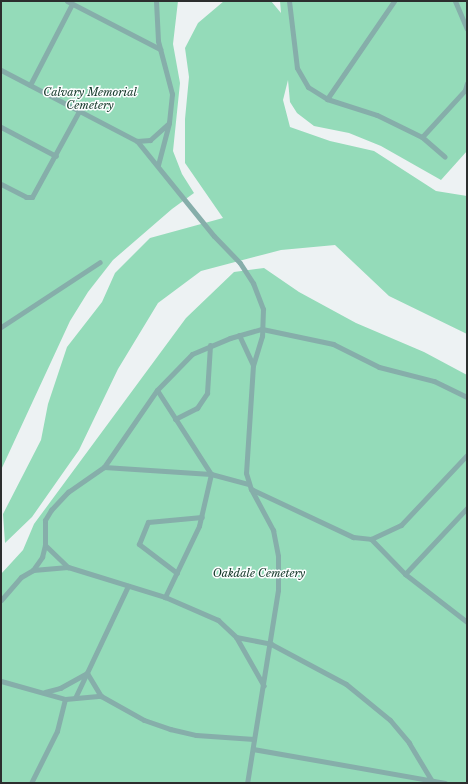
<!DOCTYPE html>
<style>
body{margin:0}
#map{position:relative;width:468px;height:784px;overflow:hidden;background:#edf2f3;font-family:"Libre Baskerville",serif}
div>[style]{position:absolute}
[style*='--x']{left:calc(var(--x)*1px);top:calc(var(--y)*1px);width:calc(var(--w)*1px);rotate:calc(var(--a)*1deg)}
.green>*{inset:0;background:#94dbb9}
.lane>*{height:5px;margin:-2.5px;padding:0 2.5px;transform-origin:2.5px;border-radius:2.5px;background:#86aeaa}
span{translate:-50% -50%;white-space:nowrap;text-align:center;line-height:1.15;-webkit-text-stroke:3px #fdfeff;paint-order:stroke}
.park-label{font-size:11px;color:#123627;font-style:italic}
.frame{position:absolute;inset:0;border:2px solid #2c2e2e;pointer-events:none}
</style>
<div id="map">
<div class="green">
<div style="clip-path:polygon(1px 1px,178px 1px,173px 44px,180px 83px,173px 151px,182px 174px,194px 193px,172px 209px,113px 260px,88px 292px,70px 321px,1px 470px)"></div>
<div style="clip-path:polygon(224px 1px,271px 1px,281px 13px,280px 1px,467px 1px,467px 151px,441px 180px,381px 146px,349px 133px,314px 126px,297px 113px,290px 102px,288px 80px,283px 100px,290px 127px,330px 141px,374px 151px,436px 191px,467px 196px,467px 334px,389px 296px,335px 245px,281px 250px,201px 271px,158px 303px,118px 369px,79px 450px,32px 517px,5px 543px,3px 514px,41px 440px,48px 404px,67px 347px,102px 302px,115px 273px,150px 238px,223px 218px,185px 163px,185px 119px,189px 77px,185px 48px,198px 23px)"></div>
<div style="clip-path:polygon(264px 268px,299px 292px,356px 323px,424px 352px,467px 375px,467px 783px,1px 783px,1px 574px,23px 550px,34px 524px,186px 318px,234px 272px)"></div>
</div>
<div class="lane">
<div style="--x:67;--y:1;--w:105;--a:27.3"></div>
<div style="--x:156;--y:1;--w:40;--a:87.1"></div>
<div style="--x:158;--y:41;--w:55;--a:75.2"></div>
<div style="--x:172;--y:94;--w:29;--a:96"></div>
<div style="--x:169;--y:123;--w:43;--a:104.7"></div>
<div style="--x:289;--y:1;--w:67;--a:83.2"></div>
<div style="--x:297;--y:68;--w:22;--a:60"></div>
<div style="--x:308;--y:87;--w:22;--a:32"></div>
<div style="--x:327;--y:99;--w:52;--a:17.7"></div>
<div style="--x:377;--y:115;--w:50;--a:26.1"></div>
<div style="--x:422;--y:137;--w:30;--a:41"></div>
<div style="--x:455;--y:1;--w:30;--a:67"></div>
<div style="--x:1;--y:70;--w:153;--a:27.6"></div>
<div style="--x:137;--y:141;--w:13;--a:-4"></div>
<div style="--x:150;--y:140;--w:25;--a:-42"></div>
<div style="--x:30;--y:85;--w:91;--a:-62.6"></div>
<div style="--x:327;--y:99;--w:119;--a:-55.6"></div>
<div style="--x:1;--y:127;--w:62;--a:27.8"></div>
<div style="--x:422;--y:137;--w:64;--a:-47.5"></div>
<div style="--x:465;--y:90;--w:7;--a:-74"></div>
<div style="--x:137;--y:141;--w:122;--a:51"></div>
<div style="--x:214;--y:236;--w:37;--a:46"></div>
<div style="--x:240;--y:263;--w:24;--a:57"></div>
<div style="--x:253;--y:283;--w:28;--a:69"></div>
<div style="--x:263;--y:309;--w:27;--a:92"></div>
<div style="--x:262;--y:336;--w:30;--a:107"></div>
<div style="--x:253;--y:365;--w:108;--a:93.7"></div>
<div style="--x:246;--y:473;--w:17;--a:73"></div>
<div style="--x:251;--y:489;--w:47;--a:61.8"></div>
<div style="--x:273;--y:530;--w:26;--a:79"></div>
<div style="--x:278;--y:556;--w:34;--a:90"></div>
<div style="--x:278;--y:590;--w:195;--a:99.1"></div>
<div style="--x:1;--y:184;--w:28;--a:27"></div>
<div style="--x:26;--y:197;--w:6;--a:0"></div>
<div style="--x:32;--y:197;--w:98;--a:-61.3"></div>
<div style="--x:1;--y:327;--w:118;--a:-33.3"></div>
<div style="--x:239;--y:335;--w:33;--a:65"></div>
<div style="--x:157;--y:390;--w:100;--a:57.3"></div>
<div style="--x:211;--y:474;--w:53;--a:103"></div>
<div style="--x:199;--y:526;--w:79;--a:115.6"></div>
<div style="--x:175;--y:419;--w:25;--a:-27"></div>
<div style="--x:197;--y:408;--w:18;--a:-56"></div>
<div style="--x:207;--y:393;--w:48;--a:-86.4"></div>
<div style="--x:104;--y:467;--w:93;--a:-55.5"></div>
<div style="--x:157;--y:390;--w:50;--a:-45.8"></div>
<div style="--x:192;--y:354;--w:41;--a:-22.8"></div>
<div style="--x:230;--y:338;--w:33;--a:-16"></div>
<div style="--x:262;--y:329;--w:73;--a:11.9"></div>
<div style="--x:333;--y:344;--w:51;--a:26.6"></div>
<div style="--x:379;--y:367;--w:57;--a:14.3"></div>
<div style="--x:434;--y:381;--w:37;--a:26"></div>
<div style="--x:251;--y:489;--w:113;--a:25.2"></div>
<div style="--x:353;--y:537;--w:18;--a:6"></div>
<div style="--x:371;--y:539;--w:33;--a:-25"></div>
<div style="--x:401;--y:525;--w:96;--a:-46.7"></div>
<div style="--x:371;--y:539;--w:49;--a:45.8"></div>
<div style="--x:405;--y:574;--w:78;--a:37.7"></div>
<div style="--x:45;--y:545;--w:32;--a:44"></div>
<div style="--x:33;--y:570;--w:16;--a:-55"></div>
<div style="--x:42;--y:557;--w:12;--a:-76"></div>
<div style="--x:45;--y:545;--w:25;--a:-90"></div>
<div style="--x:45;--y:520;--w:12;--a:-59"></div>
<div style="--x:51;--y:510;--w:25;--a:-47"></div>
<div style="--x:68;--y:492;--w:44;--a:-34.8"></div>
<div style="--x:104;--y:467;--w:107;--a:3.7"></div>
<div style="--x:211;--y:474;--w:39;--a:15"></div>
<div style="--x:177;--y:573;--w:48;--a:-142.7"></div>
<div style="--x:139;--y:544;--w:24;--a:-68"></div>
<div style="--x:148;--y:522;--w:54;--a:-5.3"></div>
<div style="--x:405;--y:574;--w:91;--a:-46.8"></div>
<div style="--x:1;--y:600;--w:30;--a:-49"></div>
<div style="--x:21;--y:577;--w:14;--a:-30"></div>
<div style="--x:33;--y:570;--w:35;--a:-5"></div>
<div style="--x:68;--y:567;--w:102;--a:17.2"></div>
<div style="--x:165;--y:597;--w:58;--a:23.5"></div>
<div style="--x:218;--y:620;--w:25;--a:43"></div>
<div style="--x:236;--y:637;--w:56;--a:60.3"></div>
<div style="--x:236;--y:637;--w:36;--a:11"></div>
<div style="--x:271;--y:644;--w:85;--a:28.1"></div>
<div style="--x:346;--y:684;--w:57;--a:39.3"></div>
<div style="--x:390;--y:720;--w:30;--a:50"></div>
<div style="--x:409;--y:743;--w:47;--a:59"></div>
<div style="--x:1;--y:681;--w:66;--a:15.7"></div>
<div style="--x:65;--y:699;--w:36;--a:-5"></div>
<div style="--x:101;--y:696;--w:49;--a:29.2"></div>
<div style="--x:144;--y:720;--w:28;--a:19"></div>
<div style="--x:170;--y:729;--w:27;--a:13"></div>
<div style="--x:196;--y:735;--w:58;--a:3.9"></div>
<div style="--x:45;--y:692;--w:16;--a:-15"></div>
<div style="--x:60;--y:688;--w:31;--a:-29"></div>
<div style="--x:87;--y:673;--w:27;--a:59"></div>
<div style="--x:75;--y:698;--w:124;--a:-64.7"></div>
<div style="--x:253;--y:749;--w:195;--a:10"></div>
<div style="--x:31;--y:783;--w:58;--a:-63.4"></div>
<div style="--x:57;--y:731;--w:33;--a:-76"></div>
</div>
<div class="park-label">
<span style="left:90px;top:99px">Calvary Memorial<br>Cemetery</span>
<span style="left:259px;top:573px">Oakdale Cemetery</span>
</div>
<div class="frame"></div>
</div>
